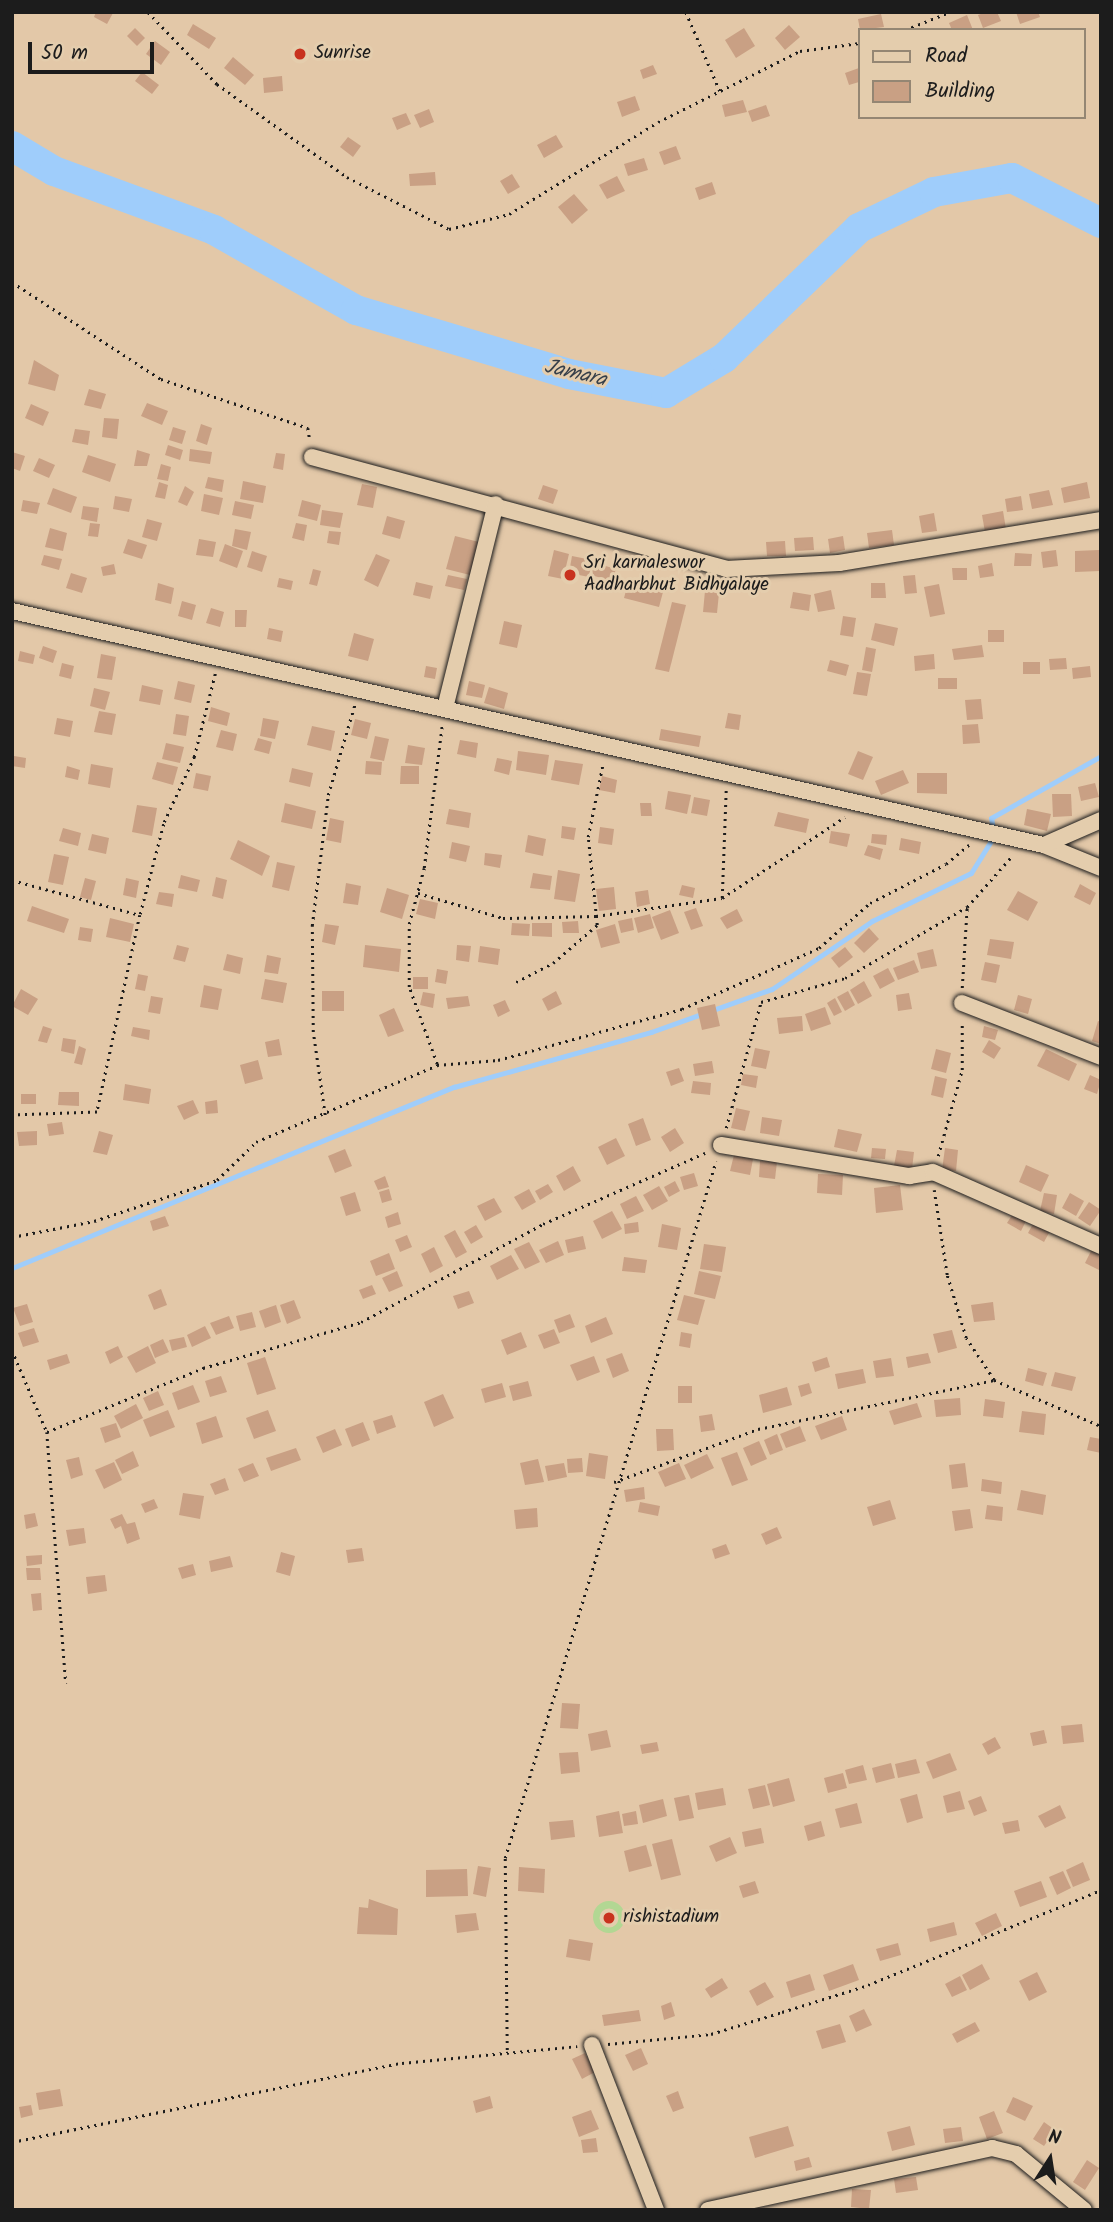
<!DOCTYPE html>
<style>
body{margin:0}
#map{position:relative;width:1113px;height:2222px;overflow:hidden;background:#e3c8a8;font-family:Kalam,sans-serif}
div>[style]{position:absolute}
[style*='--x']{left:calc(var(--x)*1px);top:calc(var(--y)*1px);width:calc(var(--w)*1px);rotate:calc(var(--a)*1deg)}
.green>*{inset:0;background:#b2d793}
.round{border-radius:50%}
.stream>*{height:5px;margin:-2.5px;padding:0 2.5px;transform-origin:2.5px;border-radius:2.5px;background:#9fcdfb}
.river>*{height:30px;margin:-15px;padding:0 15px;transform-origin:15px;border-radius:15px;background:#9fcdfb}
.building>*{inset:0;background:#c9a084}
.path>*{height:2.5px;margin-top:-1.25px;transform-origin:0;background:repeating-linear-gradient(90deg,#1c1c1c 0 2px,transparent 0 7px)}
.roads{filter:drop-shadow(0 0 2px #1c1c1c) drop-shadow(0 0 2px #1c1c1c)}
.street>*{height:16px;margin:-8px;padding:0 8px;transform-origin:8px;border-radius:8px;background:#e4cdad}
.dots>*{width:19px;height:19px;translate:-50% -50%;box-sizing:border-box;border:4px solid #e4cdad;border-radius:50%}
span{translate:-50% -50%;white-space:nowrap;text-align:center;line-height:1.15;-webkit-text-stroke:6px #e4cdad;paint-order:stroke}
.poi-label{font-size:19px;color:#1c1c1c}
.left{translate:0 -50%;text-align:left}
.water-label{font-size:21px;color:#363f49;font-style:italic}
.frame{position:absolute;inset:0;border:14px solid #1c1c1c;pointer-events:none}
.legend{position:absolute;left:858px;top:28px;width:228px;height:91px;box-sizing:border-box;background:#e4cdad;border:2px solid #948673;margin:0;padding:9px 12px;list-style:none;font-size:21px;color:#1c1c1c}
.legend li{display:flex;align-items:center;gap:14px;height:35px}
.legend b{width:35px;border:2px solid #948673}
.north{position:absolute;left:1015px;top:2124px;width:70px;height:70px;-webkit-text-stroke:5px #e4cdad;paint-order:stroke;rotate:12deg;font-size:19px;font-weight:700;line-height:28px;text-align:center;color:#1c1c1c}
.north::after{content:'';display:block;margin:auto;width:24px;height:32px;background:#1c1c1c;clip-path:polygon(50% 0,100% 100%,50% 72%,0 100%)}
.scale{position:absolute;left:28px;top:42px;width:126px;height:32px;box-sizing:border-box;border:4px solid #1c1c1c;border-top:0;padding-left:9px;font-size:21px;line-height:24px;white-space:nowrap;color:#1c1c1c;-webkit-text-stroke:5px #e4cdad;paint-order:stroke}
</style>
<div id="map">
<div class="green">
<div class="round" style="left:593px;top:1901px;width:32px;height:32px"></div>
</div>
<div class="stream">
<div style="--x:12;--y:1268;--w:478;--a:-22.3"></div>
<div style="--x:454;--y:1087;--w:205;--a:-15.6"></div>
<div style="--x:651;--y:1032;--w:128;--a:-19.6"></div>
<div style="--x:772;--y:989;--w:121;--a:-34.2"></div>
<div style="--x:872;--y:921;--w:110;--a:-25.9"></div>
<div style="--x:971;--y:873;--w:44;--a:-58.1"></div>
<div style="--x:994;--y:836;--w:18;--a:-99"></div>
<div style="--x:991;--y:818;--w:126;--a:-29.4"></div>
</div>
<div class="river">
<div style="--x:12;--y:146;--w:49;--a:30.8"></div>
<div style="--x:54;--y:171;--w:171;--a:20.2"></div>
<div style="--x:214;--y:230;--w:163;--a:29.4"></div>
<div style="--x:356;--y:310;--w:222;--a:16.7"></div>
<div style="--x:569;--y:374;--w:99;--a:11.1"></div>
<div style="--x:666;--y:393;--w:68;--a:-31.1"></div>
<div style="--x:724;--y:358;--w:187;--a:-43.9"></div>
<div style="--x:859;--y:228;--w:83;--a:-25.6"></div>
<div style="--x:934;--y:192;--w:79;--a:-10.2"></div>
<div style="--x:1012;--y:178;--w:100;--a:26.8"></div>
</div>
<div class="building">
<div style="clip-path:polygon(96px 12px,112px 12px,113px 13px,107px 24px,94px 17px)"></div>
<div style="clip-path:polygon(986px 12px,997px 12px,1001px 21px,983px 28px,978px 15px)"></div>
<div style="clip-path:polygon(1016px 12px,1038px 12px,1040px 17px,1020px 24px)"></div>
<div style="clip-path:polygon(881px 14px,884px 27px,860px 30px,858px 19px)"></div>
<div style="clip-path:polygon(967px 15px,973px 30px,952px 30px,949px 23px)"></div>
<div style="clip-path:polygon(193px 24px,216px 38px,209px 49px,187px 35px)"></div>
<div style="clip-path:polygon(789px 25px,800px 37px,785px 50px,775px 38px)"></div>
<div style="clip-path:polygon(135px 28px,145px 38px,137px 46px,127px 36px)"></div>
<div style="clip-path:polygon(744px 28px,755px 46px,736px 58px,725px 40px)"></div>
<div style="clip-path:polygon(155px 41px,170px 52px,161px 65px,146px 54px)"></div>
<div style="clip-path:polygon(233px 57px,254px 75px,245px 85px,224px 68px)"></div>
<div style="clip-path:polygon(653px 65px,657px 74px,643px 79px,640px 70px)"></div>
<div style="clip-path:polygon(859px 68px,859px 82px,849px 85px,845px 73px)"></div>
<div style="clip-path:polygon(142px 72px,159px 85px,152px 94px,135px 81px)"></div>
<div style="clip-path:polygon(282px 76px,283px 91px,264px 93px,263px 78px)"></div>
<div style="clip-path:polygon(635px 96px,640px 110px,622px 117px,617px 102px)"></div>
<div style="clip-path:polygon(743px 100px,747px 112px,725px 117px,722px 105px)"></div>
<div style="clip-path:polygon(766px 105px,770px 116px,752px 122px,748px 111px)"></div>
<div style="clip-path:polygon(429px 109px,434px 122px,420px 128px,414px 115px)"></div>
<div style="clip-path:polygon(406px 113px,411px 124px,397px 130px,392px 118px)"></div>
<div style="clip-path:polygon(556px 135px,563px 147px,544px 158px,537px 145px)"></div>
<div style="clip-path:polygon(348px 137px,361px 146px,353px 157px,340px 147px)"></div>
<div style="clip-path:polygon(676px 146px,681px 159px,664px 165px,659px 152px)"></div>
<div style="clip-path:polygon(644px 158px,648px 170px,628px 176px,624px 164px)"></div>
<div style="clip-path:polygon(435px 172px,436px 185px,410px 186px,409px 174px)"></div>
<div style="clip-path:polygon(512px 174px,520px 187px,508px 194px,500px 181px)"></div>
<div style="clip-path:polygon(617px 176px,625px 191px,607px 199px,599px 185px)"></div>
<div style="clip-path:polygon(712px 182px,716px 194px,699px 200px,695px 188px)"></div>
<div style="clip-path:polygon(574px 194px,588px 210px,572px 224px,558px 207px)"></div>
<div style="clip-path:polygon(34px 360px,59px 375px,55px 391px,28px 384px)"></div>
<div style="clip-path:polygon(89px 389px,106px 394px,101px 409px,84px 405px)"></div>
<div style="clip-path:polygon(147px 403px,168px 411px,162px 425px,141px 416px)"></div>
<div style="clip-path:polygon(31px 404px,49px 412px,43px 426px,25px 418px)"></div>
<div style="clip-path:polygon(104px 418px,119px 419px,117px 439px,102px 437px)"></div>
<div style="clip-path:polygon(201px 424px,212px 428px,207px 445px,196px 441px)"></div>
<div style="clip-path:polygon(173px 427px,186px 431px,182px 444px,169px 440px)"></div>
<div style="clip-path:polygon(75px 429px,90px 431px,88px 445px,72px 442px)"></div>
<div style="clip-path:polygon(168px 445px,183px 450px,180px 460px,165px 455px)"></div>
<div style="clip-path:polygon(190px 449px,212px 452px,210px 464px,189px 461px)"></div>
<div style="clip-path:polygon(137px 450px,150px 454px,147px 466px,134px 466px)"></div>
<div style="clip-path:polygon(12px 452px,25px 456px,20px 471px,12px 468px)"></div>
<div style="clip-path:polygon(276px 453px,285px 454px,283px 470px,273px 468px)"></div>
<div style="clip-path:polygon(88px 455px,116px 464px,110px 482px,82px 472px)"></div>
<div style="clip-path:polygon(39px 458px,55px 465px,49px 478px,33px 471px)"></div>
<div style="clip-path:polygon(161px 464px,171px 467px,168px 481px,157px 479px)"></div>
<div style="clip-path:polygon(208px 477px,224px 480px,222px 492px,205px 488px)"></div>
<div style="clip-path:polygon(243px 481px,266px 486px,263px 503px,240px 499px)"></div>
<div style="clip-path:polygon(159px 482px,168px 485px,165px 499px,155px 497px)"></div>
<div style="clip-path:polygon(1087px 482px,1090px 498px,1064px 503px,1061px 488px)"></div>
<div style="clip-path:polygon(362px 484px,377px 487px,373px 508px,357px 505px)"></div>
<div style="clip-path:polygon(543px 485px,558px 490px,553px 504px,538px 499px)"></div>
<div style="clip-path:polygon(185px 486px,194px 492px,187px 506px,178px 502px)"></div>
<div style="clip-path:polygon(53px 488px,77px 497px,71px 513px,47px 504px)"></div>
<div style="clip-path:polygon(1049px 490px,1053px 505px,1032px 509px,1029px 494px)"></div>
<div style="clip-path:polygon(204px 494px,223px 498px,219px 515px,201px 511px)"></div>
<div style="clip-path:polygon(115px 496px,132px 499px,129px 512px,113px 509px)"></div>
<div style="clip-path:polygon(1021px 496px,1023px 510px,1007px 512px,1005px 499px)"></div>
<div style="clip-path:polygon(23px 500px,40px 503px,37px 514px,21px 511px)"></div>
<div style="clip-path:polygon(302px 500px,321px 505px,317px 521px,298px 516px)"></div>
<div style="clip-path:polygon(235px 501px,254px 505px,251px 519px,232px 515px)"></div>
<div style="clip-path:polygon(83px 506px,99px 508px,97px 522px,81px 519px)"></div>
<div style="clip-path:polygon(322px 510px,343px 513px,340px 528px,320px 525px)"></div>
<div style="clip-path:polygon(1003px 511px,1006px 529px,985px 532px,982px 515px)"></div>
<div style="clip-path:polygon(934px 513px,937px 531px,922px 533px,919px 516px)"></div>
<div style="clip-path:polygon(387px 516px,405px 521px,400px 539px,382px 534px)"></div>
<div style="clip-path:polygon(147px 519px,162px 523px,157px 541px,142px 537px)"></div>
<div style="clip-path:polygon(90px 523px,100px 524px,98px 537px,88px 536px)"></div>
<div style="clip-path:polygon(296px 523px,307px 525px,304px 541px,292px 538px)"></div>
<div style="clip-path:polygon(50px 528px,67px 533px,63px 551px,45px 547px)"></div>
<div style="clip-path:polygon(235px 529px,251px 532px,247px 550px,232px 546px)"></div>
<div style="clip-path:polygon(892px 530px,894px 545px,869px 548px,867px 533px)"></div>
<div style="clip-path:polygon(329px 531px,341px 532px,339px 545px,327px 543px)"></div>
<div style="clip-path:polygon(455px 536px,479px 542px,470px 575px,446px 569px)"></div>
<div style="clip-path:polygon(843px 536px,845px 550px,830px 553px,828px 539px)"></div>
<div style="clip-path:polygon(813px 537px,814px 550px,795px 551px,794px 538px)"></div>
<div style="clip-path:polygon(128px 539px,147px 545px,142px 559px,123px 553px)"></div>
<div style="clip-path:polygon(199px 539px,216px 542px,213px 557px,196px 555px)"></div>
<div style="clip-path:polygon(785px 541px,786px 556px,767px 556px,766px 542px)"></div>
<div style="clip-path:polygon(225px 544px,243px 551px,237px 568px,219px 561px)"></div>
<div style="clip-path:polygon(554px 550px,569px 554px,563px 579px,548px 576px)"></div>
<div style="clip-path:polygon(1056px 550px,1058px 566px,1043px 568px,1041px 552px)"></div>
<div style="clip-path:polygon(1099px 550px,1100px 571px,1075px 572px,1075px 551px)"></div>
<div style="clip-path:polygon(252px 551px,267px 556px,262px 572px,247px 567px)"></div>
<div style="clip-path:polygon(1015px 553px,1032px 554px,1031px 566px,1014px 566px)"></div>
<div style="clip-path:polygon(376px 554px,390px 560px,378px 587px,364px 580px)"></div>
<div style="clip-path:polygon(44px 555px,62px 559px,59px 570px,41px 565px)"></div>
<div style="clip-path:polygon(572px 556px,592px 560px,589px 577px,569px 573px)"></div>
<div style="clip-path:polygon(595px 563px,616px 569px,612px 581px,591px 575px)"></div>
<div style="clip-path:polygon(992px 563px,994px 576px,980px 578px,978px 566px)"></div>
<div style="clip-path:polygon(114px 564px,116px 574px,103px 576px,101px 567px)"></div>
<div style="clip-path:polygon(952px 568px,967px 568px,967px 580px,953px 580px)"></div>
<div style="clip-path:polygon(313px 569px,321px 571px,317px 586px,309px 584px)"></div>
<div style="clip-path:polygon(71px 573px,87px 578px,82px 593px,66px 588px)"></div>
<div style="clip-path:polygon(448px 575px,467px 579px,464px 590px,445px 586px)"></div>
<div style="clip-path:polygon(915px 575px,917px 593px,905px 594px,903px 576px)"></div>
<div style="clip-path:polygon(279px 578px,293px 581px,291px 590px,277px 587px)"></div>
<div style="clip-path:polygon(416px 582px,433px 586px,430px 599px,413px 595px)"></div>
<div style="clip-path:polygon(158px 583px,174px 588px,171px 604px,155px 600px)"></div>
<div style="clip-path:polygon(628px 583px,663px 592px,659px 607px,624px 598px)"></div>
<div style="clip-path:polygon(871px 583px,885px 583px,886px 598px,871px 598px)"></div>
<div style="clip-path:polygon(939px 584px,945px 614px,930px 617px,924px 587px)"></div>
<div style="clip-path:polygon(831px 590px,835px 609px,818px 612px,814px 594px)"></div>
<div style="clip-path:polygon(705px 591px,719px 593px,717px 613px,703px 612px)"></div>
<div style="clip-path:polygon(793px 592px,811px 595px,809px 611px,790px 608px)"></div>
<div style="clip-path:polygon(182px 601px,196px 605px,192px 620px,178px 616px)"></div>
<div style="clip-path:polygon(672px 602px,686px 605px,669px 672px,655px 669px)"></div>
<div style="clip-path:polygon(211px 608px,224px 612px,220px 627px,206px 623px)"></div>
<div style="clip-path:polygon(235px 610px,247px 610px,246px 627px,235px 627px)"></div>
<div style="clip-path:polygon(843px 616px,856px 618px,853px 637px,840px 635px)"></div>
<div style="clip-path:polygon(504px 621px,522px 625px,517px 648px,499px 644px)"></div>
<div style="clip-path:polygon(875px 623px,898px 628px,894px 646px,871px 640px)"></div>
<div style="clip-path:polygon(269px 628px,283px 631px,281px 642px,267px 639px)"></div>
<div style="clip-path:polygon(988px 630px,1004px 630px,1004px 642px,988px 642px)"></div>
<div style="clip-path:polygon(354px 633px,374px 639px,368px 661px,348px 656px)"></div>
<div style="clip-path:polygon(982px 645px,984px 657px,954px 660px,952px 649px)"></div>
<div style="clip-path:polygon(43px 646px,57px 651px,53px 663px,39px 658px)"></div>
<div style="clip-path:polygon(866px 647px,876px 649px,872px 672px,862px 670px)"></div>
<div style="clip-path:polygon(20px 651px,35px 655px,33px 664px,18px 661px)"></div>
<div style="clip-path:polygon(101px 654px,116px 657px,112px 680px,97px 678px)"></div>
<div style="clip-path:polygon(934px 654px,935px 669px,915px 671px,914px 656px)"></div>
<div style="clip-path:polygon(1066px 658px,1067px 669px,1050px 670px,1049px 659px)"></div>
<div style="clip-path:polygon(830px 660px,849px 665px,846px 676px,827px 671px)"></div>
<div style="clip-path:polygon(1023px 662px,1040px 662px,1040px 674px,1023px 674px)"></div>
<div style="clip-path:polygon(62px 663px,74px 666px,71px 679px,59px 676px)"></div>
<div style="clip-path:polygon(426px 666px,437px 668px,435px 679px,424px 677px)"></div>
<div style="clip-path:polygon(1090px 666px,1091px 677px,1073px 679px,1072px 668px)"></div>
<div style="clip-path:polygon(857px 672px,871px 674px,867px 696px,853px 694px)"></div>
<div style="clip-path:polygon(938px 678px,957px 678px,957px 689px,938px 689px)"></div>
<div style="clip-path:polygon(178px 681px,195px 685px,191px 703px,174px 699px)"></div>
<div style="clip-path:polygon(469px 681px,485px 685px,482px 698px,466px 695px)"></div>
<div style="clip-path:polygon(142px 685px,163px 690px,160px 705px,139px 701px)"></div>
<div style="clip-path:polygon(489px 687px,508px 693px,504px 709px,484px 703px)"></div>
<div style="clip-path:polygon(94px 688px,110px 692px,105px 710px,90px 706px)"></div>
<div style="clip-path:polygon(981px 699px,983px 719px,967px 720px,965px 700px)"></div>
<div style="clip-path:polygon(211px 707px,230px 713px,227px 726px,208px 721px)"></div>
<div style="clip-path:polygon(99px 711px,116px 714px,112px 735px,94px 732px)"></div>
<div style="clip-path:polygon(728px 713px,741px 715px,739px 730px,725px 728px)"></div>
<div style="clip-path:polygon(176px 714px,189px 716px,186px 736px,173px 734px)"></div>
<div style="clip-path:polygon(57px 718px,73px 721px,70px 737px,54px 734px)"></div>
<div style="clip-path:polygon(263px 718px,279px 721px,275px 739px,260px 736px)"></div>
<div style="clip-path:polygon(355px 719px,371px 723px,367px 739px,351px 735px)"></div>
<div style="clip-path:polygon(978px 724px,980px 743px,963px 744px,962px 725px)"></div>
<div style="clip-path:polygon(312px 726px,335px 731px,331px 751px,307px 745px)"></div>
<div style="clip-path:polygon(661px 729px,701px 736px,699px 747px,659px 740px)"></div>
<div style="clip-path:polygon(221px 730px,237px 734px,233px 751px,216px 747px)"></div>
<div style="clip-path:polygon(375px 736px,389px 739px,384px 761px,370px 758px)"></div>
<div style="clip-path:polygon(258px 738px,272px 742px,269px 754px,254px 750px)"></div>
<div style="clip-path:polygon(460px 740px,478px 743px,476px 758px,457px 754px)"></div>
<div style="clip-path:polygon(166px 743px,184px 747px,180px 763px,162px 759px)"></div>
<div style="clip-path:polygon(408px 745px,425px 748px,422px 765px,405px 763px)"></div>
<div style="clip-path:polygon(518px 751px,549px 755px,546px 775px,516px 770px)"></div>
<div style="clip-path:polygon(858px 751px,873px 757px,863px 780px,848px 774px)"></div>
<div style="clip-path:polygon(14px 756px,26px 758px,25px 768px,12px 766px)"></div>
<div style="clip-path:polygon(497px 758px,512px 761px,509px 775px,494px 771px)"></div>
<div style="clip-path:polygon(555px 760px,583px 764px,579px 785px,551px 780px)"></div>
<div style="clip-path:polygon(366px 761px,382px 762px,381px 775px,365px 774px)"></div>
<div style="clip-path:polygon(157px 762px,178px 767px,173px 785px,152px 779px)"></div>
<div style="clip-path:polygon(91px 764px,113px 768px,110px 788px,88px 784px)"></div>
<div style="clip-path:polygon(67px 766px,80px 770px,78px 780px,65px 777px)"></div>
<div style="clip-path:polygon(401px 766px,419px 766px,419px 784px,400px 784px)"></div>
<div style="clip-path:polygon(292px 768px,313px 773px,310px 787px,289px 782px)"></div>
<div style="clip-path:polygon(903px 770px,909px 783px,881px 795px,875px 781px)"></div>
<div style="clip-path:polygon(196px 773px,211px 776px,208px 791px,193px 788px)"></div>
<div style="clip-path:polygon(917px 773px,947px 773px,947px 794px,917px 793px)"></div>
<div style="clip-path:polygon(602px 776px,617px 780px,615px 793px,599px 790px)"></div>
<div style="clip-path:polygon(1095px 783px,1099px 797px,1081px 801px,1078px 787px)"></div>
<div style="clip-path:polygon(668px 791px,691px 795px,687px 814px,665px 809px)"></div>
<div style="clip-path:polygon(1052px 794px,1071px 794px,1072px 816px,1053px 817px)"></div>
<div style="clip-path:polygon(694px 797px,710px 800px,707px 816px,691px 813px)"></div>
<div style="clip-path:polygon(285px 803px,316px 811px,312px 829px,281px 822px)"></div>
<div style="clip-path:polygon(640px 803px,651px 803px,652px 816px,641px 816px)"></div>
<div style="clip-path:polygon(137px 805px,157px 808px,152px 836px,132px 832px)"></div>
<div style="clip-path:polygon(449px 809px,471px 813px,469px 828px,446px 824px)"></div>
<div style="clip-path:polygon(1027px 809px,1051px 814px,1047px 831px,1024px 825px)"></div>
<div style="clip-path:polygon(778px 812px,809px 819px,806px 833px,774px 826px)"></div>
<div style="clip-path:polygon(330px 818px,344px 821px,341px 843px,326px 840px)"></div>
<div style="clip-path:polygon(562px 826px,576px 828px,574px 840px,561px 838px)"></div>
<div style="clip-path:polygon(600px 827px,614px 829px,612px 845px,598px 843px)"></div>
<div style="clip-path:polygon(63px 828px,81px 833px,78px 846px,59px 841px)"></div>
<div style="clip-path:polygon(831px 831px,850px 834px,847px 847px,829px 843px)"></div>
<div style="clip-path:polygon(92px 834px,109px 838px,106px 854px,88px 850px)"></div>
<div style="clip-path:polygon(872px 834px,887px 835px,886px 845px,871px 843px)"></div>
<div style="clip-path:polygon(528px 835px,546px 839px,543px 856px,525px 852px)"></div>
<div style="clip-path:polygon(901px 838px,921px 842px,919px 854px,899px 850px)"></div>
<div style="clip-path:polygon(238px 840px,270px 856px,262px 876px,230px 859px)"></div>
<div style="clip-path:polygon(452px 842px,470px 846px,466px 862px,449px 858px)"></div>
<div style="clip-path:polygon(868px 845px,883px 849px,880px 860px,864px 855px)"></div>
<div style="clip-path:polygon(485px 853px,502px 855px,500px 868px,484px 865px)"></div>
<div style="clip-path:polygon(54px 854px,69px 857px,63px 885px,48px 882px)"></div>
<div style="clip-path:polygon(277px 862px,295px 866px,289px 891px,272px 887px)"></div>
<div style="clip-path:polygon(558px 870px,580px 874px,575px 902px,554px 899px)"></div>
<div style="clip-path:polygon(533px 873px,552px 876px,550px 890px,530px 888px)"></div>
<div style="clip-path:polygon(181px 875px,200px 880px,197px 892px,178px 888px)"></div>
<div style="clip-path:polygon(216px 877px,227px 880px,223px 899px,212px 896px)"></div>
<div style="clip-path:polygon(85px 878px,96px 881px,91px 900px,80px 897px)"></div>
<div style="clip-path:polygon(126px 878px,139px 881px,136px 898px,123px 895px)"></div>
<div style="clip-path:polygon(346px 883px,361px 886px,358px 905px,343px 903px)"></div>
<div style="clip-path:polygon(1080px 884px,1096px 893px,1090px 905px,1074px 897px)"></div>
<div style="clip-path:polygon(682px 885px,695px 888px,693px 898px,679px 895px)"></div>
<div style="clip-path:polygon(614px 887px,616px 909px,599px 911px,596px 889px)"></div>
<div style="clip-path:polygon(387px 888px,409px 895px,402px 919px,380px 912px)"></div>
<div style="clip-path:polygon(648px 890px,650px 904px,637px 907px,635px 892px)"></div>
<div style="clip-path:polygon(1018px 891px,1038px 902px,1028px 921px,1007px 910px)"></div>
<div style="clip-path:polygon(159px 892px,174px 894px,172px 907px,156px 904px)"></div>
<div style="clip-path:polygon(420px 899px,438px 903px,435px 919px,416px 914px)"></div>
<div style="clip-path:polygon(32px 906px,69px 919px,64px 933px,27px 921px)"></div>
<div style="clip-path:polygon(696px 908px,703px 926px,691px 930px,684px 912px)"></div>
<div style="clip-path:polygon(737px 909px,743px 921px,727px 929px,720px 918px)"></div>
<div style="clip-path:polygon(670px 910px,679px 933px,661px 940px,652px 917px)"></div>
<div style="clip-path:polygon(650px 914px,654px 928px,638px 933px,634px 918px)"></div>
<div style="clip-path:polygon(110px 918px,134px 924px,130px 942px,106px 937px)"></div>
<div style="clip-path:polygon(632px 918px,634px 930px,621px 933px,618px 921px)"></div>
<div style="clip-path:polygon(578px 921px,579px 933px,563px 933px,562px 922px)"></div>
<div style="clip-path:polygon(512px 923px,530px 924px,529px 936px,511px 935px)"></div>
<div style="clip-path:polygon(532px 923px,552px 923px,552px 937px,532px 936px)"></div>
<div style="clip-path:polygon(325px 924px,339px 926px,335px 945px,322px 942px)"></div>
<div style="clip-path:polygon(615px 924px,620px 943px,601px 948px,596px 930px)"></div>
<div style="clip-path:polygon(80px 927px,93px 929px,91px 942px,78px 940px)"></div>
<div style="clip-path:polygon(869px 928px,879px 939px,864px 953px,854px 943px)"></div>
<div style="clip-path:polygon(990px 939px,1014px 942px,1011px 959px,987px 955px)"></div>
<div style="clip-path:polygon(177px 945px,189px 948px,185px 962px,173px 959px)"></div>
<div style="clip-path:polygon(365px 945px,401px 949px,399px 972px,363px 967px)"></div>
<div style="clip-path:polygon(457px 945px,471px 946px,469px 962px,456px 960px)"></div>
<div style="clip-path:polygon(480px 946px,500px 949px,498px 965px,478px 962px)"></div>
<div style="clip-path:polygon(845px 947px,853px 957px,839px 968px,831px 958px)"></div>
<div style="clip-path:polygon(933px 949px,937px 966px,921px 969px,917px 953px)"></div>
<div style="clip-path:polygon(227px 954px,243px 958px,240px 974px,223px 970px)"></div>
<div style="clip-path:polygon(267px 955px,281px 958px,278px 974px,264px 972px)"></div>
<div style="clip-path:polygon(914px 960px,919px 972px,898px 980px,893px 968px)"></div>
<div style="clip-path:polygon(985px 962px,1000px 965px,996px 983px,981px 980px)"></div>
<div style="clip-path:polygon(888px 968px,895px 981px,880px 989px,873px 976px)"></div>
<div style="clip-path:polygon(437px 969px,448px 971px,446px 984px,435px 982px)"></div>
<div style="clip-path:polygon(138px 974px,148px 976px,145px 991px,135px 989px)"></div>
<div style="clip-path:polygon(413px 977px,428px 977px,428px 989px,413px 989px)"></div>
<div style="clip-path:polygon(265px 979px,287px 983px,283px 1003px,261px 999px)"></div>
<div style="clip-path:polygon(864px 981px,872px 996px,858px 1004px,850px 990px)"></div>
<div style="clip-path:polygon(204px 985px,222px 989px,218px 1010px,200px 1007px)"></div>
<div style="clip-path:polygon(21px 989px,38px 999px,28px 1015px,12px 1006px)"></div>
<div style="clip-path:polygon(322px 991px,344px 991px,344px 1011px,322px 1011px)"></div>
<div style="clip-path:polygon(556px 991px,562px 1004px,548px 1011px,542px 999px)"></div>
<div style="clip-path:polygon(848px 991px,855px 1005px,845px 1011px,837px 997px)"></div>
<div style="clip-path:polygon(423px 992px,435px 994px,433px 1008px,420px 1005px)"></div>
<div style="clip-path:polygon(909px 993px,912px 1009px,898px 1011px,896px 995px)"></div>
<div style="clip-path:polygon(1018px 995px,1032px 999px,1028px 1014px,1014px 1010px)"></div>
<div style="clip-path:polygon(151px 996px,163px 998px,160px 1014px,148px 1012px)"></div>
<div style="clip-path:polygon(468px 996px,470px 1006px,448px 1009px,446px 998px)"></div>
<div style="clip-path:polygon(835px 998px,842px 1012px,834px 1016px,827px 1003px)"></div>
<div style="clip-path:polygon(505px 1000px,510px 1011px,498px 1017px,493px 1005px)"></div>
<div style="clip-path:polygon(715px 1004px,720px 1026px,702px 1030px,697px 1008px)"></div>
<div style="clip-path:polygon(825px 1007px,831px 1024px,811px 1031px,805px 1014px)"></div>
<div style="clip-path:polygon(394px 1008px,404px 1031px,388px 1037px,379px 1015px)"></div>
<div style="clip-path:polygon(802px 1016px,803px 1031px,779px 1034px,777px 1018px)"></div>
<div style="clip-path:polygon(1098px 1021px,1101px 1022px,1101px 1044px,1092px 1041px)"></div>
<div style="clip-path:polygon(43px 1026px,52px 1029px,47px 1043px,38px 1041px)"></div>
<div style="clip-path:polygon(984px 1026px,998px 1030px,995px 1040px,982px 1037px)"></div>
<div style="clip-path:polygon(133px 1027px,150px 1030px,149px 1040px,131px 1036px)"></div>
<div style="clip-path:polygon(63px 1038px,76px 1040px,74px 1054px,61px 1051px)"></div>
<div style="clip-path:polygon(279px 1039px,282px 1055px,268px 1057px,265px 1042px)"></div>
<div style="clip-path:polygon(989px 1040px,1001px 1048px,994px 1059px,982px 1052px)"></div>
<div style="clip-path:polygon(79px 1046px,86px 1049px,82px 1065px,74px 1063px)"></div>
<div style="clip-path:polygon(755px 1048px,770px 1051px,766px 1069px,751px 1066px)"></div>
<div style="clip-path:polygon(936px 1049px,951px 1053px,946px 1073px,931px 1069px)"></div>
<div style="clip-path:polygon(1046px 1049px,1077px 1064px,1069px 1081px,1037px 1066px)"></div>
<div style="clip-path:polygon(258px 1060px,263px 1079px,245px 1084px,240px 1065px)"></div>
<div style="clip-path:polygon(712px 1061px,714px 1073px,695px 1076px,693px 1064px)"></div>
<div style="clip-path:polygon(679px 1068px,684px 1081px,671px 1086px,666px 1072px)"></div>
<div style="clip-path:polygon(743px 1074px,758px 1076px,756px 1088px,741px 1085px)"></div>
<div style="clip-path:polygon(1090px 1075px,1101px 1080px,1097px 1094px,1084px 1089px)"></div>
<div style="clip-path:polygon(935px 1076px,947px 1079px,943px 1098px,931px 1095px)"></div>
<div style="clip-path:polygon(693px 1081px,711px 1083px,710px 1095px,691px 1093px)"></div>
<div style="clip-path:polygon(125px 1084px,151px 1089px,149px 1104px,123px 1100px)"></div>
<div style="clip-path:polygon(59px 1092px,79px 1092px,79px 1106px,58px 1105px)"></div>
<div style="clip-path:polygon(21px 1094px,36px 1094px,36px 1104px,21px 1104px)"></div>
<div style="clip-path:polygon(193px 1100px,199px 1113px,184px 1120px,177px 1106px)"></div>
<div style="clip-path:polygon(217px 1100px,218px 1113px,206px 1114px,205px 1102px)"></div>
<div style="clip-path:polygon(736px 1108px,750px 1111px,745px 1131px,731px 1128px)"></div>
<div style="clip-path:polygon(762px 1117px,782px 1120px,779px 1136px,760px 1133px)"></div>
<div style="clip-path:polygon(643px 1118px,651px 1140px,636px 1146px,628px 1124px)"></div>
<div style="clip-path:polygon(62px 1122px,64px 1134px,49px 1136px,47px 1124px)"></div>
<div style="clip-path:polygon(675px 1128px,684px 1143px,670px 1152px,661px 1137px)"></div>
<div style="clip-path:polygon(838px 1129px,862px 1134px,857px 1152px,834px 1147px)"></div>
<div style="clip-path:polygon(37px 1131px,37px 1145px,19px 1146px,17px 1132px)"></div>
<div style="clip-path:polygon(99px 1131px,113px 1135px,107px 1155px,93px 1152px)"></div>
<div style="clip-path:polygon(616px 1138px,625px 1156px,607px 1165px,598px 1147px)"></div>
<div style="clip-path:polygon(872px 1148px,886px 1149px,885px 1159px,871px 1158px)"></div>
<div style="clip-path:polygon(945px 1148px,958px 1150px,956px 1171px,942px 1170px)"></div>
<div style="clip-path:polygon(345px 1149px,352px 1166px,335px 1173px,328px 1156px)"></div>
<div style="clip-path:polygon(897px 1150px,914px 1152px,912px 1169px,894px 1166px)"></div>
<div style="clip-path:polygon(734px 1155px,753px 1159px,750px 1175px,730px 1171px)"></div>
<div style="clip-path:polygon(760px 1161px,777px 1162px,775px 1179px,759px 1177px)"></div>
<div style="clip-path:polygon(1026px 1165px,1049px 1175px,1041px 1192px,1019px 1182px)"></div>
<div style="clip-path:polygon(573px 1166px,581px 1181px,564px 1191px,556px 1176px)"></div>
<div style="clip-path:polygon(694px 1173px,698px 1186px,684px 1190px,680px 1177px)"></div>
<div style="clip-path:polygon(818px 1174px,843px 1175px,842px 1195px,817px 1193px)"></div>
<div style="clip-path:polygon(385px 1176px,389px 1187px,378px 1190px,374px 1181px)"></div>
<div style="clip-path:polygon(675px 1181px,680px 1191px,669px 1197px,664px 1187px)"></div>
<div style="clip-path:polygon(548px 1184px,553px 1192px,540px 1200px,535px 1191px)"></div>
<div style="clip-path:polygon(900px 1185px,903px 1210px,876px 1213px,874px 1188px)"></div>
<div style="clip-path:polygon(659px 1186px,668px 1201px,652px 1210px,643px 1195px)"></div>
<div style="clip-path:polygon(389px 1189px,392px 1200px,382px 1203px,379px 1192px)"></div>
<div style="clip-path:polygon(529px 1189px,536px 1202px,522px 1210px,514px 1197px)"></div>
<div style="clip-path:polygon(355px 1192px,361px 1211px,346px 1216px,340px 1197px)"></div>
<div style="clip-path:polygon(1044px 1193px,1057px 1195px,1054px 1214px,1040px 1211px)"></div>
<div style="clip-path:polygon(1070px 1193px,1084px 1201px,1076px 1216px,1062px 1208px)"></div>
<div style="clip-path:polygon(636px 1196px,644px 1211px,627px 1219px,620px 1204px)"></div>
<div style="clip-path:polygon(494px 1198px,502px 1212px,485px 1221px,477px 1206px)"></div>
<div style="clip-path:polygon(1089px 1202px,1101px 1210px,1090px 1226px,1078px 1218px)"></div>
<div style="clip-path:polygon(612px 1211px,622px 1229px,602px 1239px,593px 1221px)"></div>
<div style="clip-path:polygon(398px 1212px,401px 1224px,388px 1228px,385px 1217px)"></div>
<div style="clip-path:polygon(1014px 1212px,1027px 1219px,1021px 1231px,1007px 1223px)"></div>
<div style="clip-path:polygon(165px 1216px,169px 1226px,153px 1231px,150px 1221px)"></div>
<div style="clip-path:polygon(638px 1222px,639px 1232px,625px 1234px,624px 1224px)"></div>
<div style="clip-path:polygon(1034px 1222px,1050px 1231px,1044px 1242px,1028px 1233px)"></div>
<div style="clip-path:polygon(662px 1224px,681px 1228px,677px 1250px,658px 1247px)"></div>
<div style="clip-path:polygon(476px 1225px,483px 1237px,471px 1244px,464px 1232px)"></div>
<div style="clip-path:polygon(455px 1230px,467px 1252px,456px 1258px,444px 1236px)"></div>
<div style="clip-path:polygon(407px 1235px,412px 1247px,400px 1252px,395px 1240px)"></div>
<div style="clip-path:polygon(583px 1236px,586px 1249px,568px 1253px,565px 1240px)"></div>
<div style="clip-path:polygon(558px 1241px,564px 1255px,546px 1263px,539px 1250px)"></div>
<div style="clip-path:polygon(529px 1242px,540px 1262px,525px 1269px,514px 1249px)"></div>
<div style="clip-path:polygon(704px 1244px,726px 1247px,722px 1272px,700px 1269px)"></div>
<div style="clip-path:polygon(434px 1247px,443px 1266px,430px 1273px,421px 1254px)"></div>
<div style="clip-path:polygon(1092px 1249px,1101px 1253px,1099px 1270px,1085px 1263px)"></div>
<div style="clip-path:polygon(389px 1253px,395px 1269px,376px 1276px,370px 1261px)"></div>
<div style="clip-path:polygon(511px 1255px,519px 1269px,497px 1280px,490px 1266px)"></div>
<div style="clip-path:polygon(624px 1257px,647px 1260px,645px 1273px,622px 1271px)"></div>
<div style="clip-path:polygon(397px 1271px,403px 1286px,389px 1292px,382px 1278px)"></div>
<div style="clip-path:polygon(699px 1271px,721px 1276px,715px 1299px,694px 1294px)"></div>
<div style="clip-path:polygon(372px 1285px,376px 1294px,363px 1299px,359px 1290px)"></div>
<div style="clip-path:polygon(161px 1289px,167px 1305px,154px 1310px,148px 1295px)"></div>
<div style="clip-path:polygon(469px 1291px,474px 1303px,458px 1309px,453px 1296px)"></div>
<div style="clip-path:polygon(684px 1295px,705px 1300px,698px 1325px,677px 1320px)"></div>
<div style="clip-path:polygon(294px 1300px,301px 1318px,287px 1324px,280px 1305px)"></div>
<div style="clip-path:polygon(993px 1302px,995px 1320px,974px 1322px,971px 1305px)"></div>
<div style="clip-path:polygon(27px 1304px,33px 1322px,20px 1326px,13px 1308px)"></div>
<div style="clip-path:polygon(276px 1305px,281px 1322px,265px 1328px,259px 1311px)"></div>
<div style="clip-path:polygon(252px 1312px,256px 1327px,240px 1331px,236px 1316px)"></div>
<div style="clip-path:polygon(570px 1314px,575px 1327px,559px 1333px,554px 1320px)"></div>
<div style="clip-path:polygon(229px 1316px,234px 1328px,216px 1335px,210px 1323px)"></div>
<div style="clip-path:polygon(606px 1317px,613px 1334px,591px 1343px,585px 1326px)"></div>
<div style="clip-path:polygon(205px 1326px,211px 1338px,192px 1347px,187px 1335px)"></div>
<div style="clip-path:polygon(34px 1328px,39px 1342px,23px 1347px,18px 1333px)"></div>
<div style="clip-path:polygon(554px 1329px,560px 1343px,544px 1349px,538px 1335px)"></div>
<div style="clip-path:polygon(952px 1330px,957px 1348px,938px 1353px,933px 1334px)"></div>
<div style="clip-path:polygon(521px 1332px,527px 1347px,507px 1355px,501px 1340px)"></div>
<div style="clip-path:polygon(681px 1332px,692px 1334px,690px 1348px,679px 1346px)"></div>
<div style="clip-path:polygon(184px 1337px,187px 1347px,172px 1351px,169px 1340px)"></div>
<div style="clip-path:polygon(163px 1339px,169px 1352px,155px 1358px,150px 1345px)"></div>
<div style="clip-path:polygon(118px 1346px,123px 1357px,110px 1364px,105px 1352px)"></div>
<div style="clip-path:polygon(148px 1346px,156px 1363px,136px 1373px,127px 1357px)"></div>
<div style="clip-path:polygon(622px 1353px,629px 1371px,613px 1378px,606px 1359px)"></div>
<div style="clip-path:polygon(928px 1353px,931px 1363px,908px 1368px,906px 1357px)"></div>
<div style="clip-path:polygon(67px 1354px,70px 1363px,50px 1370px,47px 1360px)"></div>
<div style="clip-path:polygon(594px 1356px,600px 1372px,577px 1381px,570px 1365px)"></div>
<div style="clip-path:polygon(265px 1357px,276px 1389px,257px 1395px,247px 1363px)"></div>
<div style="clip-path:polygon(827px 1357px,830px 1367px,815px 1372px,812px 1362px)"></div>
<div style="clip-path:polygon(891px 1358px,894px 1376px,876px 1378px,873px 1361px)"></div>
<div style="clip-path:polygon(1028px 1368px,1047px 1373px,1043px 1386px,1025px 1381px)"></div>
<div style="clip-path:polygon(863px 1369px,866px 1383px,838px 1389px,835px 1374px)"></div>
<div style="clip-path:polygon(1055px 1372px,1076px 1377px,1072px 1391px,1051px 1386px)"></div>
<div style="clip-path:polygon(221px 1376px,227px 1392px,210px 1397px,205px 1381px)"></div>
<div style="clip-path:polygon(528px 1381px,532px 1396px,513px 1401px,509px 1386px)"></div>
<div style="clip-path:polygon(502px 1383px,506px 1397px,485px 1403px,481px 1389px)"></div>
<div style="clip-path:polygon(809px 1383px,812px 1393px,801px 1397px,798px 1386px)"></div>
<div style="clip-path:polygon(193px 1385px,200px 1402px,178px 1410px,172px 1393px)"></div>
<div style="clip-path:polygon(678px 1386px,692px 1386px,692px 1403px,678px 1403px)"></div>
<div style="clip-path:polygon(787px 1387px,792px 1405px,763px 1413px,759px 1395px)"></div>
<div style="clip-path:polygon(158px 1391px,164px 1405px,149px 1411px,143px 1398px)"></div>
<div style="clip-path:polygon(443px 1394px,454px 1418px,434px 1427px,424px 1402px)"></div>
<div style="clip-path:polygon(960px 1398px,961px 1415px,936px 1417px,934px 1400px)"></div>
<div style="clip-path:polygon(985px 1399px,1005px 1402px,1003px 1418px,983px 1416px)"></div>
<div style="clip-path:polygon(917px 1403px,922px 1417px,894px 1425px,889px 1411px)"></div>
<div style="clip-path:polygon(136px 1404px,143px 1418px,121px 1429px,114px 1416px)"></div>
<div style="clip-path:polygon(168px 1410px,175px 1427px,150px 1437px,143px 1420px)"></div>
<div style="clip-path:polygon(268px 1410px,276px 1431px,254px 1439px,246px 1418px)"></div>
<div style="clip-path:polygon(1022px 1411px,1046px 1414px,1044px 1435px,1019px 1432px)"></div>
<div style="clip-path:polygon(712px 1414px,715px 1430px,701px 1432px,699px 1416px)"></div>
<div style="clip-path:polygon(392px 1415px,396px 1427px,377px 1434px,373px 1421px)"></div>
<div style="clip-path:polygon(216px 1416px,223px 1437px,202px 1444px,196px 1423px)"></div>
<div style="clip-path:polygon(842px 1416px,847px 1430px,821px 1440px,815px 1426px)"></div>
<div style="clip-path:polygon(363px 1422px,370px 1440px,352px 1447px,345px 1429px)"></div>
<div style="clip-path:polygon(116px 1423px,121px 1437px,105px 1443px,100px 1428px)"></div>
<div style="clip-path:polygon(800px 1426px,806px 1441px,786px 1448px,780px 1434px)"></div>
<div style="clip-path:polygon(335px 1429px,342px 1445px,323px 1453px,316px 1437px)"></div>
<div style="clip-path:polygon(656px 1429px,673px 1429px,674px 1450px,657px 1451px)"></div>
<div style="clip-path:polygon(777px 1434px,783px 1450px,770px 1455px,764px 1440px)"></div>
<div style="clip-path:polygon(1090px 1437px,1101px 1439px,1101px 1453px,1087px 1450px)"></div>
<div style="clip-path:polygon(759px 1441px,767px 1459px,751px 1466px,743px 1448px)"></div>
<div style="clip-path:polygon(296px 1448px,301px 1460px,271px 1471px,266px 1458px)"></div>
<div style="clip-path:polygon(133px 1451px,139px 1466px,122px 1474px,115px 1460px)"></div>
<div style="clip-path:polygon(737px 1452px,748px 1480px,732px 1486px,721px 1458px)"></div>
<div style="clip-path:polygon(589px 1453px,608px 1456px,605px 1479px,586px 1476px)"></div>
<div style="clip-path:polygon(707px 1454px,714px 1468px,691px 1479px,684px 1465px)"></div>
<div style="clip-path:polygon(79px 1457px,83px 1475px,71px 1479px,66px 1460px)"></div>
<div style="clip-path:polygon(582px 1458px,583px 1472px,568px 1473px,567px 1459px)"></div>
<div style="clip-path:polygon(538px 1459px,544px 1482px,525px 1485px,520px 1463px)"></div>
<div style="clip-path:polygon(114px 1462px,122px 1480px,104px 1489px,95px 1470px)"></div>
<div style="clip-path:polygon(253px 1463px,259px 1476px,244px 1482px,238px 1469px)"></div>
<div style="clip-path:polygon(564px 1463px,567px 1477px,548px 1481px,545px 1466px)"></div>
<div style="clip-path:polygon(679px 1463px,686px 1479px,665px 1487px,658px 1472px)"></div>
<div style="clip-path:polygon(965px 1463px,968px 1487px,952px 1489px,949px 1465px)"></div>
<div style="clip-path:polygon(225px 1478px,229px 1490px,215px 1495px,210px 1484px)"></div>
<div style="clip-path:polygon(982px 1479px,1002px 1482px,1001px 1494px,981px 1491px)"></div>
<div style="clip-path:polygon(644px 1487px,645px 1499px,626px 1502px,624px 1490px)"></div>
<div style="clip-path:polygon(1021px 1490px,1046px 1495px,1043px 1515px,1017px 1510px)"></div>
<div style="clip-path:polygon(183px 1493px,204px 1496px,200px 1519px,179px 1515px)"></div>
<div style="clip-path:polygon(154px 1499px,158px 1508px,145px 1513px,141px 1504px)"></div>
<div style="clip-path:polygon(890px 1500px,896px 1519px,873px 1526px,867px 1507px)"></div>
<div style="clip-path:polygon(640px 1502px,660px 1506px,658px 1516px,638px 1512px)"></div>
<div style="clip-path:polygon(987px 1505px,1003px 1507px,1002px 1521px,985px 1519px)"></div>
<div style="clip-path:polygon(537px 1508px,538px 1527px,516px 1529px,514px 1510px)"></div>
<div style="clip-path:polygon(970px 1509px,973px 1528px,955px 1531px,952px 1511px)"></div>
<div style="clip-path:polygon(35px 1513px,38px 1526px,26px 1529px,24px 1515px)"></div>
<div style="clip-path:polygon(122px 1514px,127px 1524px,135px 1522px,140px 1539px,127px 1544px,121px 1526px,115px 1529px,110px 1519px)"></div>
<div style="clip-path:polygon(777px 1527px,782px 1538px,766px 1545px,761px 1534px)"></div>
<div style="clip-path:polygon(84px 1528px,86px 1543px,69px 1546px,66px 1530px)"></div>
<div style="clip-path:polygon(726px 1544px,730px 1554px,715px 1559px,712px 1549px)"></div>
<div style="clip-path:polygon(362px 1548px,364px 1561px,348px 1563px,346px 1550px)"></div>
<div style="clip-path:polygon(281px 1552px,295px 1556px,290px 1576px,276px 1572px)"></div>
<div style="clip-path:polygon(42px 1555px,42px 1564px,27px 1566px,26px 1556px)"></div>
<div style="clip-path:polygon(230px 1556px,233px 1567px,211px 1572px,209px 1561px)"></div>
<div style="clip-path:polygon(193px 1564px,196px 1575px,182px 1579px,178px 1568px)"></div>
<div style="clip-path:polygon(26px 1568px,40px 1568px,41px 1580px,27px 1580px)"></div>
<div style="clip-path:polygon(105px 1575px,107px 1591px,88px 1594px,86px 1577px)"></div>
<div style="clip-path:polygon(41px 1593px,42px 1610px,33px 1611px,31px 1594px)"></div>
<div style="clip-path:polygon(562px 1703px,580px 1704px,578px 1729px,560px 1728px)"></div>
<div style="clip-path:polygon(1082px 1724px,1084px 1742px,1063px 1744px,1061px 1726px)"></div>
<div style="clip-path:polygon(607px 1730px,611px 1747px,591px 1751px,588px 1734px)"></div>
<div style="clip-path:polygon(1044px 1730px,1047px 1743px,1033px 1746px,1030px 1733px)"></div>
<div style="clip-path:polygon(995px 1737px,1001px 1748px,988px 1755px,982px 1744px)"></div>
<div style="clip-path:polygon(657px 1742px,659px 1751px,642px 1754px,640px 1745px)"></div>
<div style="clip-path:polygon(578px 1752px,580px 1772px,561px 1774px,559px 1753px)"></div>
<div style="clip-path:polygon(950px 1753px,957px 1770px,933px 1779px,926px 1762px)"></div>
<div style="clip-path:polygon(916px 1759px,920px 1773px,898px 1778px,895px 1764px)"></div>
<div style="clip-path:polygon(891px 1763px,895px 1778px,876px 1783px,872px 1768px)"></div>
<div style="clip-path:polygon(863px 1765px,867px 1780px,849px 1784px,845px 1770px)"></div>
<div style="clip-path:polygon(843px 1773px,847px 1788px,828px 1793px,824px 1778px)"></div>
<div style="clip-path:polygon(789px 1778px,795px 1801px,773px 1807px,767px 1784px)"></div>
<div style="clip-path:polygon(765px 1785px,770px 1805px,753px 1809px,748px 1789px)"></div>
<div style="clip-path:polygon(723px 1788px,726px 1805px,698px 1810px,695px 1793px)"></div>
<div style="clip-path:polygon(960px 1791px,965px 1809px,947px 1813px,943px 1796px)"></div>
<div style="clip-path:polygon(917px 1794px,923px 1818px,907px 1823px,900px 1799px)"></div>
<div style="clip-path:polygon(689px 1795px,694px 1818px,679px 1821px,674px 1798px)"></div>
<div style="clip-path:polygon(981px 1796px,987px 1811px,974px 1816px,968px 1801px)"></div>
<div style="clip-path:polygon(663px 1799px,667px 1816px,643px 1823px,639px 1805px)"></div>
<div style="clip-path:polygon(857px 1803px,862px 1823px,840px 1828px,835px 1809px)"></div>
<div style="clip-path:polygon(1060px 1805px,1066px 1818px,1045px 1828px,1038px 1816px)"></div>
<div style="clip-path:polygon(619px 1811px,623px 1833px,599px 1837px,596px 1816px)"></div>
<div style="clip-path:polygon(636px 1811px,638px 1824px,624px 1826px,622px 1814px)"></div>
<div style="clip-path:polygon(573px 1820px,575px 1837px,551px 1840px,549px 1822px)"></div>
<div style="clip-path:polygon(1018px 1820px,1020px 1831px,1005px 1834px,1002px 1823px)"></div>
<div style="clip-path:polygon(821px 1821px,825px 1836px,808px 1841px,804px 1826px)"></div>
<div style="clip-path:polygon(761px 1828px,764px 1843px,745px 1847px,742px 1832px)"></div>
<div style="clip-path:polygon(730px 1837px,737px 1853px,716px 1862px,709px 1846px)"></div>
<div style="clip-path:polygon(672px 1839px,681px 1875px,661px 1880px,652px 1844px)"></div>
<div style="clip-path:polygon(646px 1845px,652px 1866px,629px 1872px,624px 1851px)"></div>
<div style="clip-path:polygon(1083px 1862px,1090px 1880px,1073px 1887px,1066px 1870px)"></div>
<div style="clip-path:polygon(478px 1866px,491px 1868px,486px 1897px,473px 1894px)"></div>
<div style="clip-path:polygon(519px 1867px,545px 1869px,544px 1893px,518px 1891px)"></div>
<div style="clip-path:polygon(467px 1869px,468px 1896px,426px 1897px,426px 1870px)"></div>
<div style="clip-path:polygon(1063px 1871px,1071px 1888px,1057px 1895px,1049px 1877px)"></div>
<div style="clip-path:polygon(755px 1881px,759px 1893px,743px 1898px,739px 1886px)"></div>
<div style="clip-path:polygon(1041px 1881px,1047px 1897px,1020px 1907px,1014px 1891px)"></div>
<div style="clip-path:polygon(369px 1899px,398px 1909px,397px 1935px,357px 1934px,359px 1907px,368px 1908px)"></div>
<div style="clip-path:polygon(476px 1913px,479px 1930px,457px 1933px,455px 1915px)"></div>
<div style="clip-path:polygon(996px 1913px,1002px 1926px,982px 1936px,975px 1923px)"></div>
<div style="clip-path:polygon(954px 1922px,957px 1935px,930px 1942px,927px 1929px)"></div>
<div style="clip-path:polygon(569px 1939px,593px 1943px,590px 1961px,566px 1957px)"></div>
<div style="clip-path:polygon(898px 1943px,901px 1955px,880px 1961px,876px 1949px)"></div>
<div style="clip-path:polygon(853px 1964px,859px 1980px,829px 1991px,823px 1975px)"></div>
<div style="clip-path:polygon(982px 1964px,990px 1979px,970px 1990px,962px 1975px)"></div>
<div style="clip-path:polygon(1037px 1972px,1047px 1992px,1029px 2001px,1019px 1981px)"></div>
<div style="clip-path:polygon(810px 1974px,815px 1990px,791px 1998px,786px 1982px)"></div>
<div style="clip-path:polygon(960px 1976px,967px 1990px,952px 1997px,945px 1984px)"></div>
<div style="clip-path:polygon(722px 1978px,728px 1988px,711px 1998px,705px 1989px)"></div>
<div style="clip-path:polygon(765px 1982px,774px 1997px,757px 2006px,749px 1991px)"></div>
<div style="clip-path:polygon(671px 2002px,675px 2016px,664px 2020px,661px 2006px)"></div>
<div style="clip-path:polygon(864px 2009px,872px 2025px,856px 2032px,849px 2016px)"></div>
<div style="clip-path:polygon(639px 2010px,641px 2021px,604px 2026px,602px 2015px)"></div>
<div style="clip-path:polygon(975px 2022px,980px 2031px,957px 2043px,952px 2034px)"></div>
<div style="clip-path:polygon(840px 2024px,846px 2042px,822px 2049px,816px 2031px)"></div>
<div style="clip-path:polygon(641px 2048px,648px 2064px,633px 2071px,625px 2055px)"></div>
<div style="clip-path:polygon(585px 2053px,595px 2072px,582px 2079px,572px 2059px)"></div>
<div style="clip-path:polygon(60px 2089px,63px 2106px,39px 2110px,36px 2093px)"></div>
<div style="clip-path:polygon(678px 2091px,684px 2108px,673px 2112px,666px 2096px)"></div>
<div style="clip-path:polygon(490px 2096px,493px 2108px,476px 2113px,473px 2101px)"></div>
<div style="clip-path:polygon(1013px 2097px,1033px 2106px,1025px 2121px,1006px 2112px)"></div>
<div style="clip-path:polygon(31px 2105px,33px 2115px,21px 2118px,19px 2107px)"></div>
<div style="clip-path:polygon(591px 2110px,599px 2129px,579px 2137px,572px 2117px)"></div>
<div style="clip-path:polygon(994px 2111px,1003px 2133px,987px 2139px,979px 2117px)"></div>
<div style="clip-path:polygon(1044px 2122px,1055px 2130px,1044px 2146px,1033px 2139px)"></div>
<div style="clip-path:polygon(788px 2126px,794px 2146px,755px 2158px,749px 2137px)"></div>
<div style="clip-path:polygon(910px 2126px,915px 2145px,892px 2151px,887px 2132px)"></div>
<div style="clip-path:polygon(961px 2127px,963px 2141px,945px 2143px,943px 2129px)"></div>
<div style="clip-path:polygon(596px 2138px,598px 2152px,583px 2153px,581px 2140px)"></div>
<div style="clip-path:polygon(809px 2157px,812px 2167px,796px 2171px,794px 2161px)"></div>
<div style="clip-path:polygon(1087px 2160px,1099px 2168px,1085px 2190px,1073px 2182px)"></div>
<div style="clip-path:polygon(916px 2177px,918px 2190px,896px 2193px,894px 2179px)"></div>
<div style="clip-path:polygon(852px 2189px,871px 2190px,869px 2209px,851px 2207px)"></div>
</div>
<div class="path">
<div style="--x:148;--y:12;--w:100;--a:46.2"></div>
<div style="--x:217;--y:84;--w:160;--a:35.6"></div>
<div style="--x:347;--y:177;--w:114;--a:27"></div>
<div style="--x:449;--y:229;--w:62;--a:-14"></div>
<div style="--x:509;--y:214;--w:175;--a:-31.7"></div>
<div style="--x:658;--y:122;--w:159;--a:-26.6"></div>
<div style="--x:800;--y:51;--w:60;--a:-7.7"></div>
<div style="--x:686;--y:12;--w:86;--a:66.7"></div>
<div style="--x:905;--y:30;--w:48;--a:-21.8"></div>
<div style="--x:12;--y:282;--w:178;--a:33.1"></div>
<div style="--x:161;--y:379;--w:155;--a:18.4"></div>
<div style="--x:308;--y:428;--w:12;--a:81"></div>
<div style="--x:12;--y:880;--w:133;--a:15.3"></div>
<div style="--x:140;--y:915;--w:202;--a:102.3"></div>
<div style="--x:97;--y:1112;--w:85;--a:178"></div>
<div style="--x:418;--y:893;--w:89;--a:16.4"></div>
<div style="--x:503;--y:918;--w:93;--a:-1.2"></div>
<div style="--x:596;--y:916;--w:127;--a:-8.1"></div>
<div style="--x:722;--y:898;--w:147;--a:-33.4"></div>
<div style="--x:722;--y:898;--w:108;--a:-87.9"></div>
<div style="--x:140;--y:914;--w:95;--a:-75.4"></div>
<div style="--x:164;--y:822;--w:72;--a:-65.2"></div>
<div style="--x:194;--y:757;--w:86;--a:-75.8"></div>
<div style="--x:516;--y:982;--w:42;--a:-27.2"></div>
<div style="--x:553;--y:963;--w:58;--a:-40.8"></div>
<div style="--x:597;--y:925;--w:88;--a:-95.8"></div>
<div style="--x:588;--y:837;--w:76;--a:-78.5"></div>
<div style="--x:962;--y:988;--w:81;--a:-86.5"></div>
<div style="--x:437;--y:1064;--w:82;--a:-110"></div>
<div style="--x:409;--y:987;--w:63;--a:-90"></div>
<div style="--x:409;--y:924;--w:58;--a:-75"></div>
<div style="--x:424;--y:868;--w:144;--a:-82.8"></div>
<div style="--x:325;--y:1115;--w:84;--a:-98.2"></div>
<div style="--x:313;--y:1032;--w:106;--a:-90.5"></div>
<div style="--x:312;--y:926;--w:132;--a:-83"></div>
<div style="--x:328;--y:795;--w:95;--a:-73.5"></div>
<div style="--x:726;--y:1128;--w:131;--a:-74.5"></div>
<div style="--x:761;--y:1002;--w:87;--a:-15.9"></div>
<div style="--x:845;--y:978;--w:141;--a:-30.2"></div>
<div style="--x:967;--y:907;--w:68;--a:-48.6"></div>
<div style="--x:938;--y:1156;--w:89;--a:-74.4"></div>
<div style="--x:962;--y:1070;--w:48;--a:-90"></div>
<div style="--x:12;--y:1237;--w:84;--a:-11"></div>
<div style="--x:94;--y:1221;--w:130;--a:-18.4"></div>
<div style="--x:217;--y:1180;--w:54;--a:-44.3"></div>
<div style="--x:256;--y:1142;--w:197;--a:-23"></div>
<div style="--x:437;--y:1065;--w:61;--a:-4.7"></div>
<div style="--x:498;--y:1060;--w:191;--a:-15.5"></div>
<div style="--x:682;--y:1009;--w:150;--a:-24"></div>
<div style="--x:819;--y:948;--w:68;--a:-41.4"></div>
<div style="--x:870;--y:903;--w:85;--a:-27.2"></div>
<div style="--x:946;--y:864;--w:30;--a:-40"></div>
<div style="--x:12;--y:1350;--w:89;--a:66.9"></div>
<div style="--x:47;--y:1432;--w:252;--a:85.7"></div>
<div style="--x:994;--y:1380;--w:116;--a:23.3"></div>
<div style="--x:47;--y:1432;--w:169;--a:-22.3"></div>
<div style="--x:203;--y:1368;--w:165;--a:-16.2"></div>
<div style="--x:361;--y:1322;--w:207;--a:-28.3"></div>
<div style="--x:543;--y:1224;--w:177;--a:-23.7"></div>
<div style="--x:614;--y:1482;--w:153;--a:-20.2"></div>
<div style="--x:758;--y:1429;--w:241;--a:-11.7"></div>
<div style="--x:994;--y:1380;--w:50;--a:-123.7"></div>
<div style="--x:966;--y:1338;--w:66;--a:-106.8"></div>
<div style="--x:947;--y:1275;--w:86;--a:-98.7"></div>
<div style="--x:608;--y:2044;--w:103;--a:-5.5"></div>
<div style="--x:711;--y:2034;--w:74;--a:-17.2"></div>
<div style="--x:782;--y:2012;--w:90;--a:-17.4"></div>
<div style="--x:868;--y:1985;--w:252;--a:-22.2"></div>
<div style="--x:507;--y:2050;--w:192;--a:-90.6"></div>
<div style="--x:505;--y:1858;--w:728;--a:-73.16"></div>
<div style="--x:12;--y:2142;--w:398;--a:-11.5"></div>
<div style="--x:402;--y:2063;--w:176;--a:-5.5"></div>
</div>
<div class="roads">
<div class="street">
<div style="--x:312;--y:457;--w:429;--a:15.1"></div>
<div style="--x:726;--y:569;--w:113;--a:-3"></div>
<div style="--x:839;--y:563;--w:266;--a:-9.3"></div>
<div style="--x:12;--y:611;--w:1058;--a:12.78"></div>
<div style="--x:1044;--y:845;--w:61;--a:22"></div>
<div style="--x:445;--y:708;--w:210;--a:-76"></div>
<div style="--x:1044;--y:845;--w:62;--a:-23.7"></div>
<div style="--x:962;--y:1003;--w:149;--a:21.2"></div>
<div style="--x:721;--y:1145;--w:191;--a:9.4"></div>
<div style="--x:909;--y:1176;--w:24;--a:-9"></div>
<div style="--x:933;--y:1172;--w:184;--a:23.8"></div>
<div style="--x:592;--y:2045;--w:177;--a:68.8"></div>
<div style="--x:708;--y:2210;--w:291;--a:-12.3"></div>
<div style="--x:992;--y:2148;--w:25;--a:14"></div>
<div style="--x:1016;--y:2154;--w:88;--a:39.5"></div>
</div>
</div>
<div class="dots">
<div style="left:300px;top:54px;background:#c8321e"></div>
<div style="left:570px;top:575px;background:#c8321e"></div>
<div style="left:609px;top:1918px;background:#c8321e"></div>
</div>
<div class="poi-label">
<span class="left" style="left:314px;top:54px">Sunrise</span>
<span class="left" style="left:584px;top:575px">Sri karnaleswor<br>Aadharbhut Bidhyalaye</span>
<span class="left" style="left:623px;top:1918px">rishistadium</span>
</div>
<div class="water-label">
<span style="left:575px;top:374px;rotate:13deg">Jamara</span>
</div>
<div class="frame"></div>
<ul class="legend">
<li><b style="height:9px;background:#e4cdad"></b>Road</li>
<li><b style="height:19px;background:#c9a084"></b>Building</li>
</ul>
<div class="north">N</div>
<div class="scale">50 m</div>
</div>
